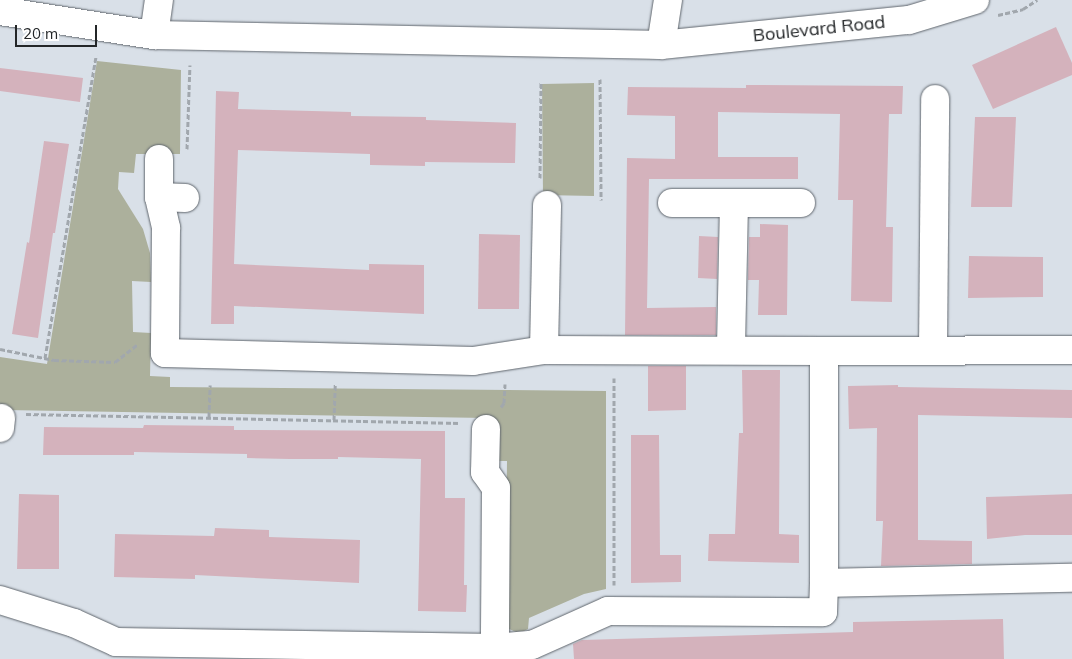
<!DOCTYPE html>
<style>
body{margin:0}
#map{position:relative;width:1072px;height:659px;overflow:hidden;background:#d9e0e8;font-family:Mulish,sans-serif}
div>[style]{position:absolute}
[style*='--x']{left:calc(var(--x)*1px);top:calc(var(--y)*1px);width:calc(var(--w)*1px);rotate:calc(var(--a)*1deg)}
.green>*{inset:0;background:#acb09c}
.building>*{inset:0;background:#d4b2bc}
.path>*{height:3px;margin-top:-1.5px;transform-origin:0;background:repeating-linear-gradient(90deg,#a1a7ad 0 5px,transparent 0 7.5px)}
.roads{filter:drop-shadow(0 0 1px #60666d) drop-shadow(0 0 1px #60666d)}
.street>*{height:28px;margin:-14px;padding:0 14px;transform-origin:14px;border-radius:14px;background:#fff}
span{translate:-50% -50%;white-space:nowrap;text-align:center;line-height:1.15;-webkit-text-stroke:4.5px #fff;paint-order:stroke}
.street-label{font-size:18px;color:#232628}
.scale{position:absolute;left:15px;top:25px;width:82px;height:22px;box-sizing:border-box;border:2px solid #232628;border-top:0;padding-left:6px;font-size:15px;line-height:18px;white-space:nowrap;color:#232628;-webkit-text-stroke:4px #fff;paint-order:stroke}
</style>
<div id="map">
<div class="green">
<div style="clip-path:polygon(97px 61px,181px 70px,180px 154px,136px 154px,134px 173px,119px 172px,118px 189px,143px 229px,150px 253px,151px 282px,132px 281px,133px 332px,151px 333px,150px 376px,170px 377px,170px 387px,606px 391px,606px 589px,584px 594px,529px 618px,528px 629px,524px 631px,516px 632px,509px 629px,505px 618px,507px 461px,496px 461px,486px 418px,5px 410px,0 413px,0 357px,47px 364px)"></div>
<div style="clip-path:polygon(594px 83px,594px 196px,543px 195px,542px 84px)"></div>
</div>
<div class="building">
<div style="clip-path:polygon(1056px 27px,1072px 63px,1072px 75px,993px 109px,972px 65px)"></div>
<div style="clip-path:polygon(0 68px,83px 78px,80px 102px,0 91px)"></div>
<div style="clip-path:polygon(746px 85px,903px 86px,902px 114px,889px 114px,886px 227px,893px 227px,892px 302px,851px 301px,853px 200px,838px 200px,840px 114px,718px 112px,718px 157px,798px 157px,798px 179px,649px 179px,647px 308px,716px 307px,716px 335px,625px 335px,627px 158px,675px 159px,675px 116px,627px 115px,628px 87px,746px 88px)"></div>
<div style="clip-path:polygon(216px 91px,239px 92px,238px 109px,351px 112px,351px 116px,426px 117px,426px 120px,516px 123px,515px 163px,425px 162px,425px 166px,370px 165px,370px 154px,238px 150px,234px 264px,369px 270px,369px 264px,424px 265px,424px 314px,234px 306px,234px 324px,211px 324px)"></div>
<div style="clip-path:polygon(975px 117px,1016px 117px,1012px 207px,971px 207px)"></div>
<div style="clip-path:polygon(44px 141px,69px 144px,55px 233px,53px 233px,38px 338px,12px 334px,27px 242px,29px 243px)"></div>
<div style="clip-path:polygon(760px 224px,788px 225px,787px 315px,758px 315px,759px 280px,748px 280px,749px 237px,760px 237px)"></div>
<div style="clip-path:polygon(479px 234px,520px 235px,519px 309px,478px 309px)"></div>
<div style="clip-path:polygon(699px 236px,718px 237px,717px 279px,698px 278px)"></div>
<div style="clip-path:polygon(969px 256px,1043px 257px,1043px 297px,968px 298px)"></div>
<div style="clip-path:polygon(648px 366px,686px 366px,686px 410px,648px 411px)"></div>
<div style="clip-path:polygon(742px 370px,780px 370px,779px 534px,799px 535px,799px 563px,708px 561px,709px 534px,735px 534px,739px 433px,743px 433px)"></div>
<div style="clip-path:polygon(898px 385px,898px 387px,1072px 390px,1072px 418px,918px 415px,918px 540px,972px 541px,972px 564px,881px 566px,883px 521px,876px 521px,877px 428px,849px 429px,848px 386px)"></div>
<div style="clip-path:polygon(144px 425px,234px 426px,234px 430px,445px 431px,445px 498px,465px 498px,464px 585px,467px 585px,466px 612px,418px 611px,421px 459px,338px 457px,338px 459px,290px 459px,247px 458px,247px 454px,134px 452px,134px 455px,43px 455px,44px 427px,143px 428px)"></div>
<div style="clip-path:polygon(631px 435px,659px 435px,660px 555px,681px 555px,681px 582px,631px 583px)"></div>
<div style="clip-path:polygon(19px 494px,59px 495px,59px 569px,17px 569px)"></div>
<div style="clip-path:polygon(1072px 494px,1072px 535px,1025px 535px,987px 539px,986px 497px)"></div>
<div style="clip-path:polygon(215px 528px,269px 530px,269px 537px,360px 540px,359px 583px,195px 575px,195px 579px,114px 577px,115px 534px,214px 536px)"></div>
<div style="clip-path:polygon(1003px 619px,1004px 659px,574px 659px,573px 644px,582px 640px,853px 632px,853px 622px)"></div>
</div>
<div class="path">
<div style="--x:998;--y:15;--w:26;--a:-13"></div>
<div style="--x:1023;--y:9;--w:17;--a:-33"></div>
<div style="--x:600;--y:79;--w:121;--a:89.5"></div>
<div style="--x:187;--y:149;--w:84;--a:-88"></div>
<div style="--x:540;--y:178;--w:97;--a:-89.4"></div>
<div style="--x:0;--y:349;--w:55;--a:11.5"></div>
<div style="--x:54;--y:360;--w:61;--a:1.9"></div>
<div style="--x:115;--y:362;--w:28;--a:-38"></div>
<div style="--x:45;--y:358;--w:307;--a:-80.4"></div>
<div style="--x:614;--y:378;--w:207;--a:90"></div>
<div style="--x:501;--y:407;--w:5;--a:-53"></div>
<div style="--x:504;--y:403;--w:19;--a:-87"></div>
<div style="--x:26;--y:414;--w:434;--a:1.2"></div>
<div style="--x:209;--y:417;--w:32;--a:-88"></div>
<div style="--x:334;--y:420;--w:37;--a:-88"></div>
</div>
<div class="roads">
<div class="street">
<div style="--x:0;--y:11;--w:156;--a:8.9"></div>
<div style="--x:154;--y:35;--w:507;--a:1.13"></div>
<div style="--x:661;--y:45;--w:249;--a:-5.8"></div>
<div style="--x:909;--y:20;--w:69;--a:-16.9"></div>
<div style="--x:154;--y:35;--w:35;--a:-82"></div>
<div style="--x:661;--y:45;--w:46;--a:-81.2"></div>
<div style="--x:159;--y:159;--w:38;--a:90"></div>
<div style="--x:159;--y:197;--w:32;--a:77"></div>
<div style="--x:166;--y:228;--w:125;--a:90.5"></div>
<div style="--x:165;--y:353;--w:308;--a:1.5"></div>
<div style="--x:473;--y:361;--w:72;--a:-8.8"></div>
<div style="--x:544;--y:350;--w:280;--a:0.2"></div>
<div style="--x:824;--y:351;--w:232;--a:90"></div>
<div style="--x:159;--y:197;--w:26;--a:2"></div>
<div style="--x:672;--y:203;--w:62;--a:0"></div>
<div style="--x:734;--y:203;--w:147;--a:91.2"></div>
<div style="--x:734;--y:203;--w:67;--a:0"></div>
<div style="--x:544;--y:350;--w:145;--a:-88.8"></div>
<div style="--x:824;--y:351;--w:248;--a:-0.2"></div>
<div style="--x:933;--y:351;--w:252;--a:-89.5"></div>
<div style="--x:0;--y:428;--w:10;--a:-84"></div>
<div style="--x:486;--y:429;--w:43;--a:91.3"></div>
<div style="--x:485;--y:472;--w:19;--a:55"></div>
<div style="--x:496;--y:488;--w:160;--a:90.4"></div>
<div style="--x:0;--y:600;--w:77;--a:17.3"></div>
<div style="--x:74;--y:623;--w:46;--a:24.3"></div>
<div style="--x:116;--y:642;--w:379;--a:0.9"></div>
<div style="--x:495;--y:648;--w:37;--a:-5"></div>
<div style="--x:532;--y:645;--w:83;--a:-24.1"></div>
<div style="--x:608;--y:611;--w:215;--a:0.3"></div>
<div style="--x:823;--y:612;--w:29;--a:-88"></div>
<div style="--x:824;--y:583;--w:248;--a:-1.2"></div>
</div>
</div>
<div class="street-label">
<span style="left:819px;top:29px;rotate:-6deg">Boulevard Road</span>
</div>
<div class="scale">20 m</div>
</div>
